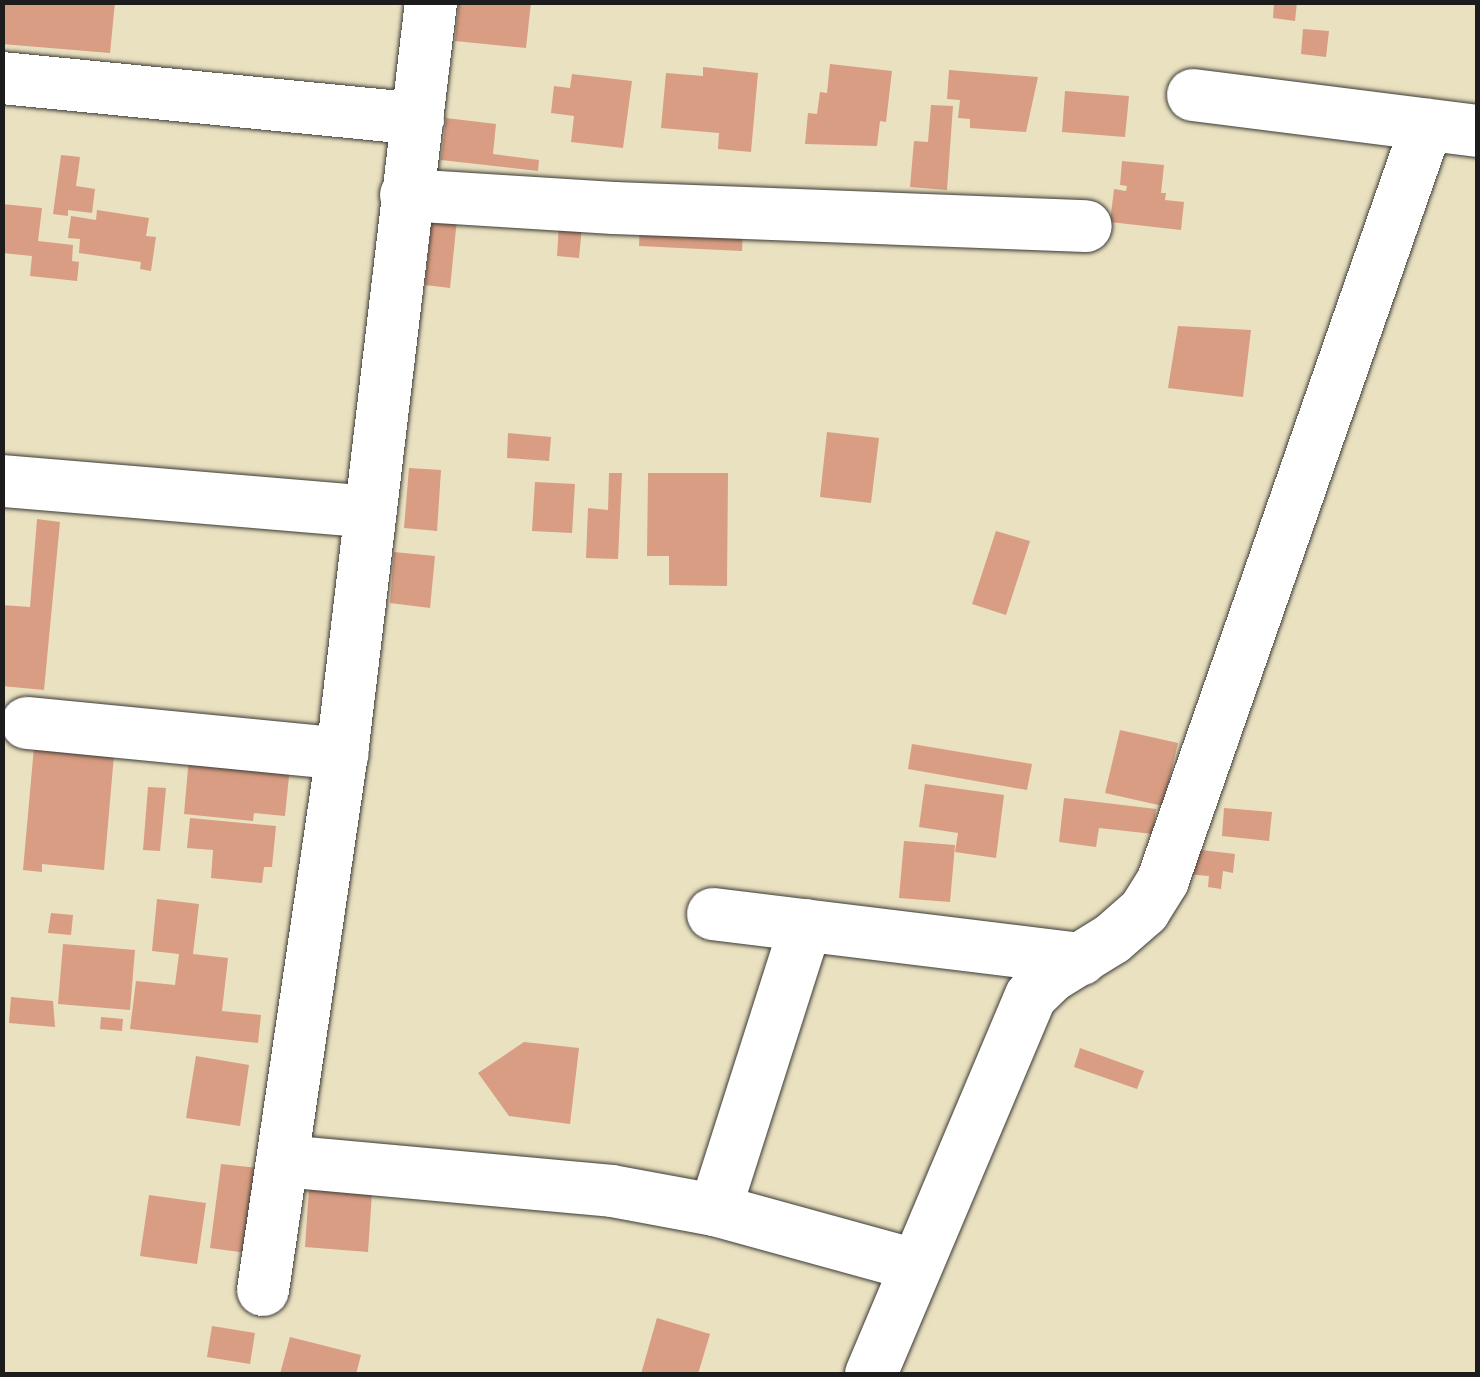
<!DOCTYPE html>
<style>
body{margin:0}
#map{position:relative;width:1480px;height:1377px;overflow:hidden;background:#eae1c1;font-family:Itim,sans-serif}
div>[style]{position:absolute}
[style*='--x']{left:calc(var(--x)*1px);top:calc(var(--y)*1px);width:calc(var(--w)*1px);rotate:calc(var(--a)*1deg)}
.building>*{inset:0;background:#d89d83}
.roads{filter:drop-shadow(0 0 2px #3b3a35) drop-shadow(0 0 2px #3b3a35)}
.minor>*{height:52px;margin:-26px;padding:0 26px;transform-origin:26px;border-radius:26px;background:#fff}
span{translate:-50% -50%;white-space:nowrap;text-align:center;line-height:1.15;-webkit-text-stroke:9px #f6f6f2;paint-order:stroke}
.frame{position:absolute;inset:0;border:5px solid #1c1c1c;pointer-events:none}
</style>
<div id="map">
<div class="building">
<div style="clip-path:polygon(2px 2px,115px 2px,110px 53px,2px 44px)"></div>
<div style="clip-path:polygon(459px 2px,531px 2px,526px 48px,455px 41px)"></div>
<div style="clip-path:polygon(1274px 2px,1297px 2px,1295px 21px,1273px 18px)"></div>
<div style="clip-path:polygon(1303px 29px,1329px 31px,1326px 57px,1301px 54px)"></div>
<div style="clip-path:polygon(830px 64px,892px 71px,886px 122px,880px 121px,877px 146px,805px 144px,808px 113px,817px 114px,820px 92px,827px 93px)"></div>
<div style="clip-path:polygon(703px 67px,758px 73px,751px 152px,718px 149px,719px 133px,661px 128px,666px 73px,703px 76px)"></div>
<div style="clip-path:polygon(949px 70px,1038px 77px,1026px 132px,970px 128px,970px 119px,958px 118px,960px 100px,947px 99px)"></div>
<div style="clip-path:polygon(572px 74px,632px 81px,623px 148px,571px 142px,574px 116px,551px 113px,554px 86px,570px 88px)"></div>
<div style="clip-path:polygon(1065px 91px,1129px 96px,1125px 137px,1062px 132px)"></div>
<div style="clip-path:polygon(931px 105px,953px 106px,947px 190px,910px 187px,914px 141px,928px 142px)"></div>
<div style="clip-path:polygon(446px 118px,496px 124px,493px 154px,539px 160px,538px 171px,441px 160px)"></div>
<div style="clip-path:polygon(61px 155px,80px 157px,76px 186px,95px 189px,92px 213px,68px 210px,68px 216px,53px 214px)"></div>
<div style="clip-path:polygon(1122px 161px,1164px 165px,1161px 193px,1166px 193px,1165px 200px,1184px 202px,1181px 230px,1110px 222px,1114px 189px,1126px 191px,1127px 186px,1120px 185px)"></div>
<div style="clip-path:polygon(2px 204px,42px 208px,38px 241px,73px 245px,72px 261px,79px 262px,77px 281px,30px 276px,32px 256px,2px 253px)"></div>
<div style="clip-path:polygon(97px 210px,149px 218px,146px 236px,156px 237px,151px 271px,140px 269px,141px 262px,79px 253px,80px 239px,68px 238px,71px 216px,96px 220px)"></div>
<div style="clip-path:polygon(432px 217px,457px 219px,450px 288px,425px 285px)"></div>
<div style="clip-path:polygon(640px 223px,743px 229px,742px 251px,639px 246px)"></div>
<div style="clip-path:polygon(559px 224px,582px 226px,579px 258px,557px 256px)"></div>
<div style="clip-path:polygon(1178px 326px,1251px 330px,1243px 397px,1168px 388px)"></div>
<div style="clip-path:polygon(827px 432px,879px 438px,871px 503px,820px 497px)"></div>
<div style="clip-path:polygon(508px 433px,551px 437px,549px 461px,507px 458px)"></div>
<div style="clip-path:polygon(409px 468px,441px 470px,437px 531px,404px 528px)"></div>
<div style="clip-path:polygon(609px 473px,622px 473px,618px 559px,586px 558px,588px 508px,608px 510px)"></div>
<div style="clip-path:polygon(648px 473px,728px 473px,727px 586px,669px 585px,669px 556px,647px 556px)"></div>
<div style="clip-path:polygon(535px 482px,575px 484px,572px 533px,532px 531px)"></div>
<div style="clip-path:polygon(37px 519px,60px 522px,44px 690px,2px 686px,2px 605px,30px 607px)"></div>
<div style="clip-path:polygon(996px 531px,1030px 541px,1006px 615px,972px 604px)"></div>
<div style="clip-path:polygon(394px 552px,435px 556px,430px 608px,390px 603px)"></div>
<div style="clip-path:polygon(1120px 730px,1178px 743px,1163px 806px,1105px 793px)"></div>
<div style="clip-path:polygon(912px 744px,1032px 764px,1027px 790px,908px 769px)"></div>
<div style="clip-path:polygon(190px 746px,290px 766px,285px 816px,254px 813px,253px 821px,184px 814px)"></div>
<div style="clip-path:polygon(34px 747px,114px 755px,104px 870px,42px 864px,42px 872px,23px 870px)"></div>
<div style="clip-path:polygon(925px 784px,1004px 795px,996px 858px,955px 852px,958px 833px,919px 827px)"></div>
<div style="clip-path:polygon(148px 787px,166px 788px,160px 851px,143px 850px)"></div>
<div style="clip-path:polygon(1064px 798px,1156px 809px,1153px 834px,1099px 828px,1096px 847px,1059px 842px)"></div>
<div style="clip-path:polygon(1224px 808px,1272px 812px,1269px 841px,1222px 836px)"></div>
<div style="clip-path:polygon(190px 818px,276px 826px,272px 867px,264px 867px,262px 883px,211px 878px,213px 850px,187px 848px)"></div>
<div style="clip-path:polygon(904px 841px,955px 845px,950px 902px,899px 898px)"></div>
<div style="clip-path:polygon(1202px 850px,1235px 854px,1233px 873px,1223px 871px,1221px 889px,1208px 887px,1209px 876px,1186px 874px)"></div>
<div style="clip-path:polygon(157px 899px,199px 904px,193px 954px,228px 958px,222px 1011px,261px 1015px,258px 1043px,130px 1029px,136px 981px,175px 985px,179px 954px,152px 951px)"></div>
<div style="clip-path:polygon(51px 913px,73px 915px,71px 935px,48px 933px)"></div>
<div style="clip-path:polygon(63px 944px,135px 950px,130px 1010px,58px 1004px)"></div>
<div style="clip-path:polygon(11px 997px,53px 1001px,55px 1027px,9px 1023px)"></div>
<div style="clip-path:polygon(101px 1017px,123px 1019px,122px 1031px,100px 1029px)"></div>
<div style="clip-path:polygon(524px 1042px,579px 1048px,570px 1124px,509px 1116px,478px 1073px)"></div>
<div style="clip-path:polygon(1080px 1048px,1144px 1071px,1137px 1089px,1074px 1067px)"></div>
<div style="clip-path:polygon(196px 1056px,249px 1065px,240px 1126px,186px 1118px)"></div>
<div style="clip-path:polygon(221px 1164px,258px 1168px,247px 1253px,210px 1248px)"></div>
<div style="clip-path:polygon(373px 1178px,368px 1252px,305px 1247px,309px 1189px)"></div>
<div style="clip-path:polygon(149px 1195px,206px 1203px,197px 1264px,140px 1256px)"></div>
<div style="clip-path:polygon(657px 1318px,710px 1334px,698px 1374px,641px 1374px)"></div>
<div style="clip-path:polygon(212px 1326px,255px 1333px,250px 1364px,207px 1357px)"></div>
<div style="clip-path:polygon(290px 1337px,361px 1355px,356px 1374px,280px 1374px)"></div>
</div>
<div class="roads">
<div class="minor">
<div style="--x:2;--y:78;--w:418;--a:5.6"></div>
<div style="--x:1193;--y:95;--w:287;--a:7.2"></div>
<div style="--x:406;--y:195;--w:208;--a:3.6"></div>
<div style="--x:614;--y:208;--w:472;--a:2.2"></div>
<div style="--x:3;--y:481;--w:367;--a:4.8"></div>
<div style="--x:27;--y:723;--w:317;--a:5.6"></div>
<div style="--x:713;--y:914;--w:371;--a:7"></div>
<div style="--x:283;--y:1161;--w:330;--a:5.2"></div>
<div style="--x:612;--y:1191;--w:105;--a:10.5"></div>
<div style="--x:715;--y:1210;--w:207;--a:15.4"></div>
<div style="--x:715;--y:1210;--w:299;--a:-72.3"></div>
<div style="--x:263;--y:1290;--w:542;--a:-81.62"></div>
<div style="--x:342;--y:754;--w:757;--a:-83.25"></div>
<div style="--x:871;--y:1374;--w:410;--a:-67.1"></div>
<div style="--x:1031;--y:996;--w:29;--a:-44"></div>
<div style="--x:1052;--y:976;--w:70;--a:-31.7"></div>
<div style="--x:1112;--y:939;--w:43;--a:-41.2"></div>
<div style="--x:1144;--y:911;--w:36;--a:-58"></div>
<div style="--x:1163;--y:880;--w:800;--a:-70.73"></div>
</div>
</div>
<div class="frame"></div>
</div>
